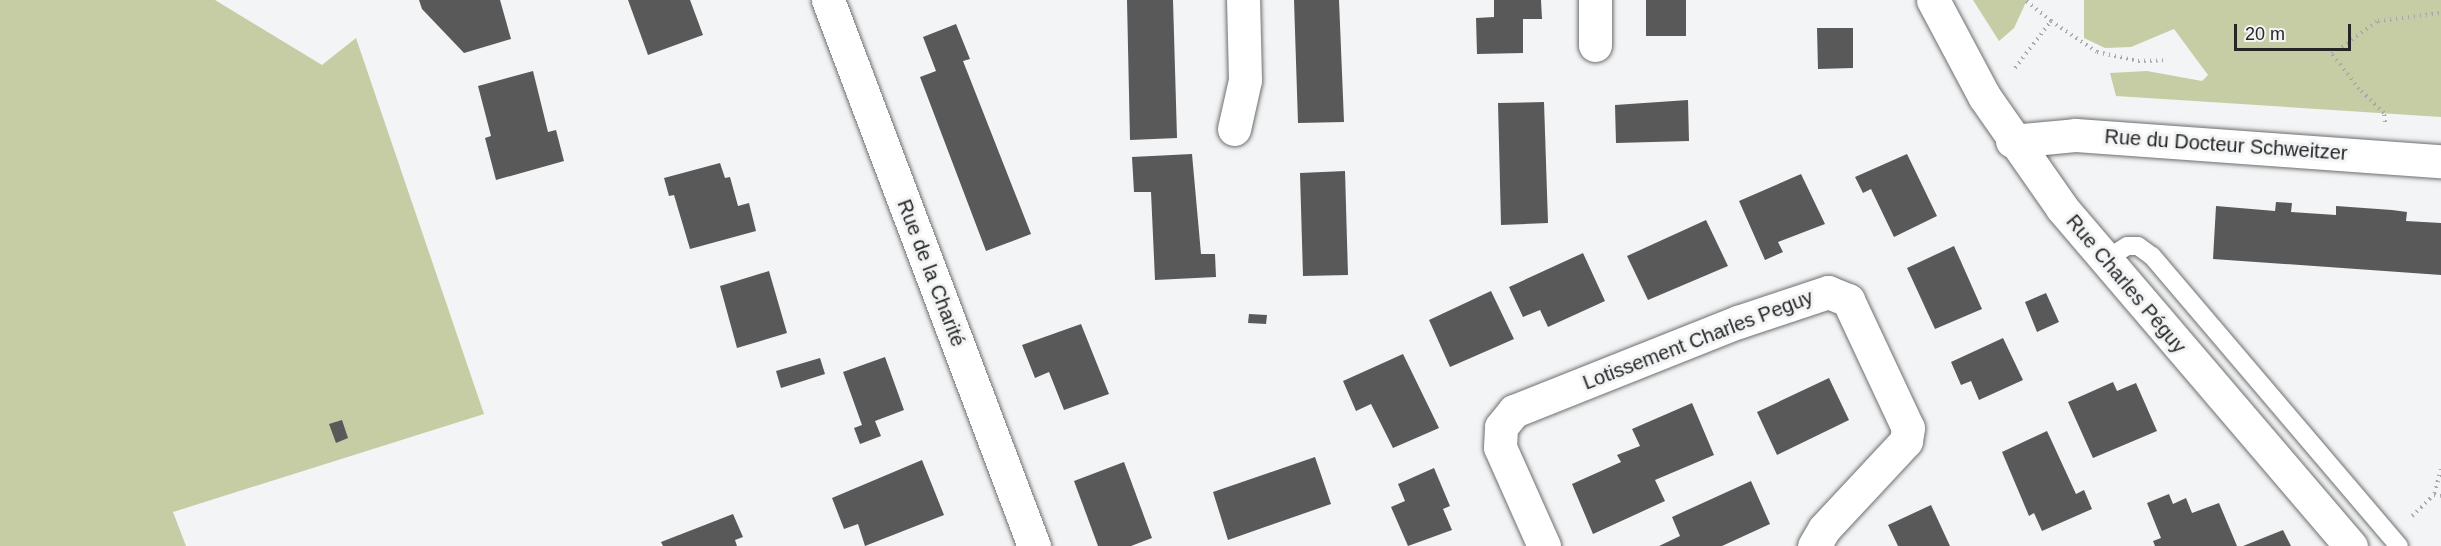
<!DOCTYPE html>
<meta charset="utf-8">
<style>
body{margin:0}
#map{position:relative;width:2441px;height:546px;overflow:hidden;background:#f3f4f5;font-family:Helvetica,sans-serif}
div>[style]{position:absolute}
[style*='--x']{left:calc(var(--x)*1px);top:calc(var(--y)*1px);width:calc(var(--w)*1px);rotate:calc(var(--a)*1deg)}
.green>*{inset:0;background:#c6cda4}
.building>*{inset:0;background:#5a595a}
.path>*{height:4px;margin-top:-2px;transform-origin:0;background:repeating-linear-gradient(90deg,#a8a9aa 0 1.5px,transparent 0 6px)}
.roads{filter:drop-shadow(0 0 2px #6f6f70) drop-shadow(0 0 2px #6f6f70)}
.lane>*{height:18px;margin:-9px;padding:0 9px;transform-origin:9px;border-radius:9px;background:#fff}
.street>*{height:33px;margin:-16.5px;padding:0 16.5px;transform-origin:16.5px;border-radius:16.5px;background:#fff}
span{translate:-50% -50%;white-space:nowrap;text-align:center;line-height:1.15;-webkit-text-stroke:6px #f3f4f5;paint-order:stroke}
.street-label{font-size:20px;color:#252525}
.scale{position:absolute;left:2234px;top:24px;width:117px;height:27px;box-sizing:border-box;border:3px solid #252525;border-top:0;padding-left:8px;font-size:18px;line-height:21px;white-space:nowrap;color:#252525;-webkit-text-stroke:4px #f3f4f5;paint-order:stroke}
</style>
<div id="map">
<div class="green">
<div style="clip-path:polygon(0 0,215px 0,322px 65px,356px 38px,484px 414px,173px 512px,186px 546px,0 546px)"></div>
<div style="clip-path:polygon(1973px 0,2027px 0,2014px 28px,1999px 41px)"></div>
<div style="clip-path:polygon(2084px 0,2441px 0,2441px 117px,2116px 96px,2110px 73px,2147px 71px,2202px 81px,2208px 75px,2174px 29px,2131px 47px,2105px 48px,2084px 38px)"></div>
</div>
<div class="building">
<div style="clip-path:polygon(419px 0,500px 0,511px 39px,464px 53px,422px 9px)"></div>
<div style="clip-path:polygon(628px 0,690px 0,703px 35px,648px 55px)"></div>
<div style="clip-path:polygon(1127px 0,1173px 0,1177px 138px,1130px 140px)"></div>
<div style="clip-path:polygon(1294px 0,1339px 0,1344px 122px,1298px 123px)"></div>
<div style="clip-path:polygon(1494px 0,1541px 0,1542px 19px,1523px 19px,1523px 53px,1477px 54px,1476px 18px,1494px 17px)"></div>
<div style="clip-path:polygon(1646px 0,1686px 0,1686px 36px,1646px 36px)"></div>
<div style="clip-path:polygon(956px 24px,970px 59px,963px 61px,1031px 234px,986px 251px,920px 77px,936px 71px,923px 37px)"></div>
<div style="clip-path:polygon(1817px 28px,1853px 28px,1853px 68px,1818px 69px)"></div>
<div style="clip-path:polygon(533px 71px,548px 132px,556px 130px,564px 161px,496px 180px,485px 138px,491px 136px,478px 86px)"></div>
<div style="clip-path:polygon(1688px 100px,1689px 141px,1616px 143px,1615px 105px)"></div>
<div style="clip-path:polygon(1544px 102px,1548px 223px,1501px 225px,1498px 103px)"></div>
<div style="clip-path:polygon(1192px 154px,1201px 254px,1215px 254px,1216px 277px,1155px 280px,1151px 192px,1134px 192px,1132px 157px)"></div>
<div style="clip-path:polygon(1907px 154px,1937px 216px,1894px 237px,1871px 189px,1863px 193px,1855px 177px)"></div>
<div style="clip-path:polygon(720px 163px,725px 178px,730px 177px,738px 206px,749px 203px,756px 231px,690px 249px,674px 195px,669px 196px,664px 178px)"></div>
<div style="clip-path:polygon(1345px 171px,1348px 275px,1303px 276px,1300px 173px)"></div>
<div style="clip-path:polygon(1801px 174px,1825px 224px,1778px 242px,1783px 252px,1765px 260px,1739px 201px)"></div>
<div style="clip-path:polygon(2276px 202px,2292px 203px,2291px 212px,2336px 215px,2336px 206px,2392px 210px,2407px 212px,2406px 221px,2441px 223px,2441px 275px,2213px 259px,2216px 206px,2275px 211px)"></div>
<div style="clip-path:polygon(1706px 220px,1728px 266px,1648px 300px,1627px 256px)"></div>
<div style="clip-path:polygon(1954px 246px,1982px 309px,1935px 329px,1907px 268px)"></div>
<div style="clip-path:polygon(1583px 253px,1605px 301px,1548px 327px,1540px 310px,1523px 317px,1509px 287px)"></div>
<div style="clip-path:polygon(769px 271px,787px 333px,737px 348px,720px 286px)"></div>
<div style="clip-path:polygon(1491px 291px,1514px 339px,1450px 367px,1429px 320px)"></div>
<div style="clip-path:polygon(2046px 293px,2059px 322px,2037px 332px,2025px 302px)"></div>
<div style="clip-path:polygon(1249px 314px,1267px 315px,1266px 324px,1248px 323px)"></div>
<div style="clip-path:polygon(1081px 324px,1109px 394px,1064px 410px,1049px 372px,1035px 378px,1022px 345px)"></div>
<div style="clip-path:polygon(2003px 338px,2023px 380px,1979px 400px,1971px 381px,1961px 385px,1951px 362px)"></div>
<div style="clip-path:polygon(1403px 354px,1439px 428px,1393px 448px,1371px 404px,1356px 411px,1343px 381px)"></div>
<div style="clip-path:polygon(885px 357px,904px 410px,875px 421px,881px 436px,860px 444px,854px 428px,862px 425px,843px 372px)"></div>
<div style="clip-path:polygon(820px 358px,825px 374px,781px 388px,776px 371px)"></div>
<div style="clip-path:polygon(1829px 378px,1849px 420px,1777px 455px,1757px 412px)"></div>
<div style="clip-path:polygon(2113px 382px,2117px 391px,2136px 383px,2157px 431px,2093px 458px,2068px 402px)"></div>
<div style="clip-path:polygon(1692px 403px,1714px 455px,1655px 480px,1665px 501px,1593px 534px,1572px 484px,1621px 462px,1617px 455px,1640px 446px,1632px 429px)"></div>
<div style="clip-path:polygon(342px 420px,348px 438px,336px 443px,329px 424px)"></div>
<div style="clip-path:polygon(2047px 431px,2076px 494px,2084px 490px,2092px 509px,2042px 531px,2034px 513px,2029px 516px,2002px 452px)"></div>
<div style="clip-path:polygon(1315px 457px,1331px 504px,1228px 540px,1213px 492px)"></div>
<div style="clip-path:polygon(922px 460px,944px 515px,865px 546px,858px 524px,844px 529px,832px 498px)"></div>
<div style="clip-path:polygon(1124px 462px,1152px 538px,1131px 546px,1098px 546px,1074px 481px)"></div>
<div style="clip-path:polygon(1434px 468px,1450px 506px,1443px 509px,1452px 530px,1408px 546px,1391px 507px,1405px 501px,1398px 484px)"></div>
<div style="clip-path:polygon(1751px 481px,1770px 524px,1722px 546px,1659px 546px,1680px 536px,1672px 517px)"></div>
<div style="clip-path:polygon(2169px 494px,2173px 504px,2186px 498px,2192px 513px,2219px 503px,2237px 546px,2155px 546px,2153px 541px,2161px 538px,2147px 503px)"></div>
<div style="clip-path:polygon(1931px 505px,1950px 546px,1898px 546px,1888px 525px)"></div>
<div style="clip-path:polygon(733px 514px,743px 537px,735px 540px,737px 546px,663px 546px,661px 542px)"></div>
<div style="clip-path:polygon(2283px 530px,2291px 546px,2243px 546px)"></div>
</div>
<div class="path">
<div style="--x:2051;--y:21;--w:55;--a:34"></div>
<div style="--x:2097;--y:52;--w:42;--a:12.4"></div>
<div style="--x:2138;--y:61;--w:25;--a:-2"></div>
<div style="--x:2015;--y:68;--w:59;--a:-52.5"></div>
<div style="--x:2051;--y:21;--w:33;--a:-141"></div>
<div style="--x:2385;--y:122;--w:9;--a:-96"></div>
<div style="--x:2384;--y:113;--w:35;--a:-136"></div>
<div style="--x:2359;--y:89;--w:44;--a:-127.6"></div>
<div style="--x:2332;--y:54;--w:57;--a:-35.7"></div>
<div style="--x:2378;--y:21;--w:64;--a:-7.2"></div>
<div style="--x:2441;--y:469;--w:27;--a:105"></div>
<div style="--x:2434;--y:495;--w:7;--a:8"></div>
<div style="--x:2412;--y:516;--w:30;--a:-44"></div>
</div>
<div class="roads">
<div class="lane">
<div style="--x:2105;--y:260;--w:26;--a:-32"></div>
<div style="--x:2127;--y:246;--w:11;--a:0"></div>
<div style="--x:2138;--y:246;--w:17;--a:36"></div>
<div style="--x:2152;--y:256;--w:381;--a:49.6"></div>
</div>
<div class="street">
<div style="--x:828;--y:0;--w:584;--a:69.33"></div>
<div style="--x:1595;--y:0;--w:45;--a:90"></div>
<div style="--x:1933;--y:0;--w:109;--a:62"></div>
<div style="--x:1984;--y:96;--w:136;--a:55.1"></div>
<div style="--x:2062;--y:208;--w:445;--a:49.5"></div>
<div style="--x:1234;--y:129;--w:50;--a:-77.3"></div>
<div style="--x:1245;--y:80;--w:80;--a:-91.4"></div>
<div style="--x:2012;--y:141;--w:63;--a:-5.4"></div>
<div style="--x:2075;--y:135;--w:367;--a:4.1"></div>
<div style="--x:1544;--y:546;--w:108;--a:-114"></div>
<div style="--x:1500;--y:447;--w:20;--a:-87"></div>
<div style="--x:1501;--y:427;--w:21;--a:-51"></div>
<div style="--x:1514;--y:411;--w:241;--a:-21.7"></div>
<div style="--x:1738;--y:322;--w:95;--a:-18.4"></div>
<div style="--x:1828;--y:292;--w:22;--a:22"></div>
<div style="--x:1848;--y:300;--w:141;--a:64.9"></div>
<div style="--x:1908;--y:428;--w:13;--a:99"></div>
<div style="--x:1906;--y:441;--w:120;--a:133"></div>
<div style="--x:1824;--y:529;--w:20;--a:120"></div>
</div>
</div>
<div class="street-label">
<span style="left:2226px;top:145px;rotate:4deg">Rue du Docteur Schweitzer</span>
<span style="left:931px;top:273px;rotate:69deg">Rue de la Charité</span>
<span style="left:2126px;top:284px;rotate:50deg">Rue Charles Péguy</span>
<span style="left:1698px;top:340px;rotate:-21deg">Lotissement Charles Peguy</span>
</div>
<div class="scale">20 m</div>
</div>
